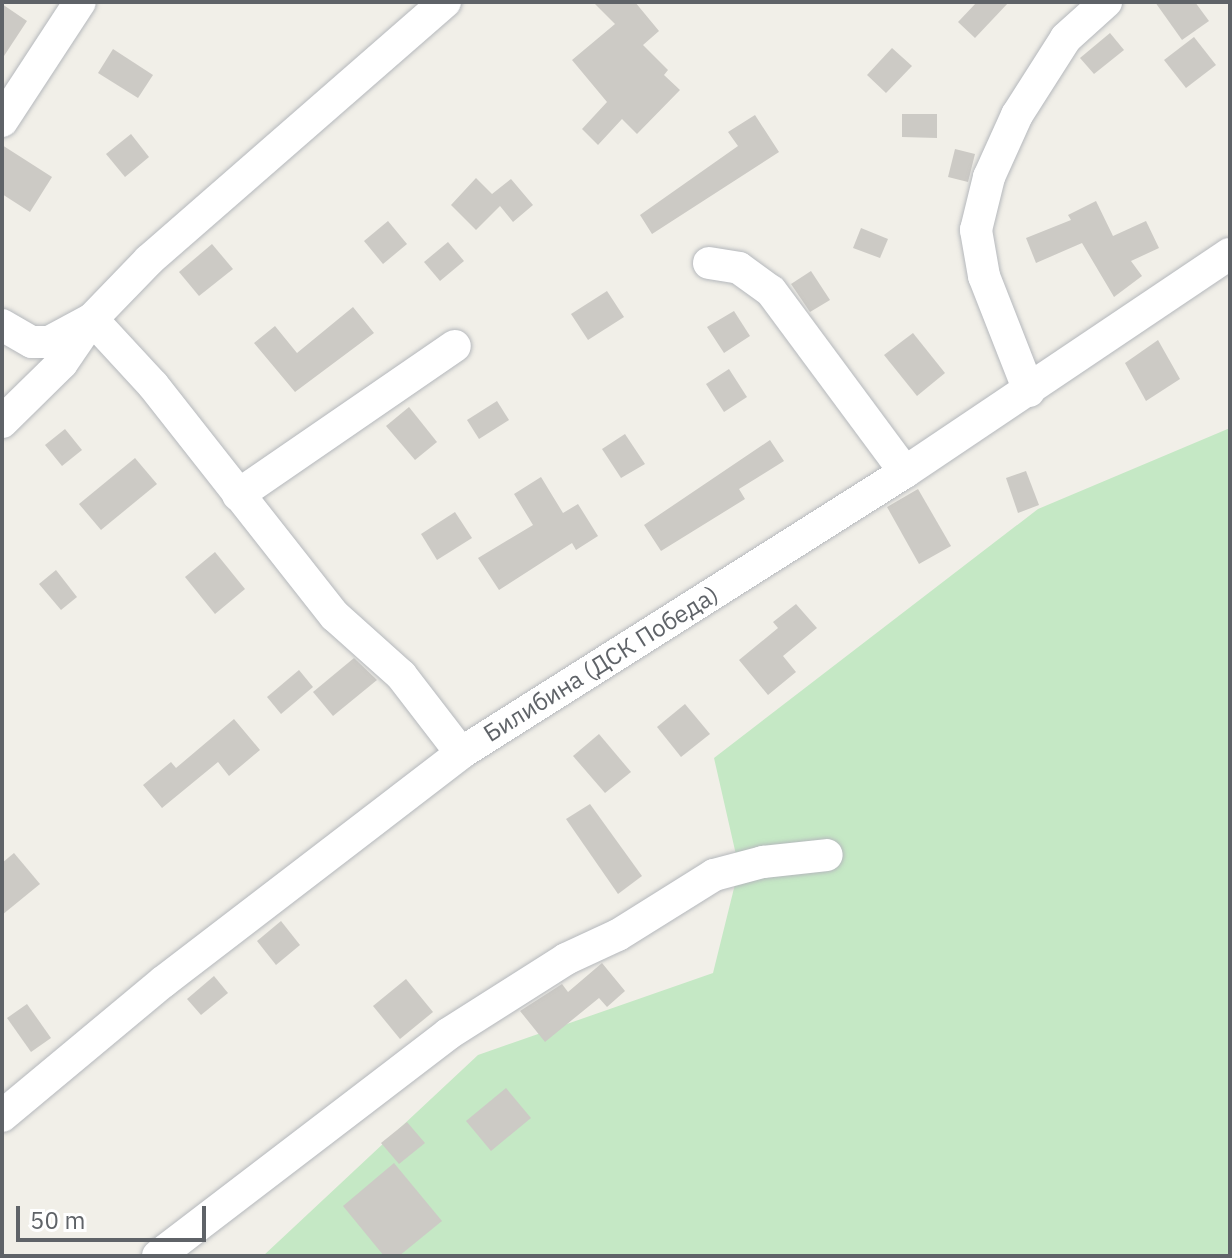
<!DOCTYPE html>
<meta charset="utf-8">
<style>
body{margin:0}
#map{position:relative;width:1232px;height:1258px;overflow:hidden;background:#f1efe8;font-family:"IBM Plex Sans",sans-serif}
div>[style]{position:absolute}
[style*='--x']{left:calc(var(--x)*1px);top:calc(var(--y)*1px);width:calc(var(--w)*1px);rotate:calc(var(--a)*1deg)}
.green>*{inset:0;background:#c5e8c5}
.building>*{inset:0;background:#cccac5}
.roads{filter:drop-shadow(0 0 2px #b5b8bc) drop-shadow(0 0 2px #b5b8bc)}
.minor>*{height:32px;margin:-16px;padding:0 16px;transform-origin:16px;border-radius:16px;background:#fff}
span{translate:-50% -50%;white-space:nowrap;text-align:center;line-height:1.15;-webkit-text-stroke:6px #fff;paint-order:stroke}
.street-label{font-size:24px;color:#5f6368}
.frame{position:absolute;inset:0;border:4px solid #5f6368;pointer-events:none}
.scale{position:absolute;left:16px;top:1206px;width:190px;height:36px;box-sizing:border-box;border:4px solid #5f6368;border-top:0;padding-left:10px;font-size:24px;line-height:28px;white-space:nowrap;color:#5f6368;-webkit-text-stroke:6px #fff;paint-order:stroke}
</style>
<div id="map">
<div class="green">
<div style="clip-path:polygon(1230px 428px,1230px 1256px,263px 1256px,478px 1055px,713px 973px,739px 868px,714px 758px,1038px 509px)"></div>
</div>
<div class="building">
<div style="clip-path:polygon(593px 2px,635px 2px,659px 31px,643px 45px,668px 70px,664px 75px,680px 90px,637px 134px,622px 119px,598px 145px,582px 129px,607px 102px,572px 60px,615px 24px)"></div>
<div style="clip-path:polygon(977px 2px,1009px 2px,975px 38px,958px 22px)"></div>
<div style="clip-path:polygon(1155px 2px,1195px 2px,1209px 21px,1182px 40px)"></div>
<div style="clip-path:polygon(2px 4px,27px 21px,2px 59px)"></div>
<div style="clip-path:polygon(1110px 33px,1124px 50px,1094px 74px,1080px 58px)"></div>
<div style="clip-path:polygon(1194px 37px,1216px 65px,1186px 88px,1164px 60px)"></div>
<div style="clip-path:polygon(892px 48px,912px 66px,886px 93px,867px 75px)"></div>
<div style="clip-path:polygon(113px 49px,153px 75px,138px 98px,98px 73px)"></div>
<div style="clip-path:polygon(902px 114px,937px 114px,937px 138px,902px 137px)"></div>
<div style="clip-path:polygon(755px 115px,779px 152px,652px 234px,640px 215px,738px 146px,728px 132px)"></div>
<div style="clip-path:polygon(131px 134px,149px 157px,125px 177px,106px 154px)"></div>
<div style="clip-path:polygon(2px 145px,52px 177px,30px 212px,2px 194px)"></div>
<div style="clip-path:polygon(955px 149px,975px 154px,968px 182px,948px 177px)"></div>
<div style="clip-path:polygon(476px 178px,492px 194px,511px 179px,533px 205px,513px 222px,500px 206px,476px 230px,451px 205px)"></div>
<div style="clip-path:polygon(1096px 201px,1113px 236px,1146px 221px,1159px 248px,1131px 261px,1142px 276px,1114px 297px,1082px 243px,1036px 263px,1026px 238px,1071px 220px,1068px 215px)"></div>
<div style="clip-path:polygon(388px 221px,407px 244px,383px 264px,364px 241px)"></div>
<div style="clip-path:polygon(861px 228px,888px 239px,880px 258px,853px 248px)"></div>
<div style="clip-path:polygon(448px 242px,464px 261px,440px 281px,424px 262px)"></div>
<div style="clip-path:polygon(212px 244px,233px 269px,199px 296px,179px 272px)"></div>
<div style="clip-path:polygon(811px 271px,830px 300px,810px 312px,791px 284px)"></div>
<div style="clip-path:polygon(607px 291px,624px 317px,588px 340px,571px 314px)"></div>
<div style="clip-path:polygon(353px 307px,374px 333px,295px 392px,254px 343px,275px 326px,297px 353px)"></div>
<div style="clip-path:polygon(734px 311px,750px 336px,724px 353px,707px 327px)"></div>
<div style="clip-path:polygon(913px 333px,945px 373px,917px 396px,884px 355px)"></div>
<div style="clip-path:polygon(1158px 340px,1180px 379px,1146px 401px,1125px 363px)"></div>
<div style="clip-path:polygon(729px 369px,747px 397px,724px 412px,706px 384px)"></div>
<div style="clip-path:polygon(497px 401px,509px 420px,479px 439px,467px 420px)"></div>
<div style="clip-path:polygon(409px 407px,437px 442px,415px 460px,386px 426px)"></div>
<div style="clip-path:polygon(65px 429px,82px 450px,62px 466px,45px 445px)"></div>
<div style="clip-path:polygon(625px 434px,645px 464px,621px 478px,602px 449px)"></div>
<div style="clip-path:polygon(770px 440px,784px 461px,739px 489px,745px 499px,661px 551px,644px 525px)"></div>
<div style="clip-path:polygon(135px 458px,157px 484px,101px 530px,79px 504px)"></div>
<div style="clip-path:polygon(1026px 471px,1039px 505px,1018px 513px,1006px 478px)"></div>
<div style="clip-path:polygon(541px 477px,563px 513px,578px 504px,598px 536px,576px 550px,572px 543px,499px 590px,478px 558px,533px 525px,514px 494px)"></div>
<div style="clip-path:polygon(918px 489px,951px 546px,919px 564px,887px 507px)"></div>
<div style="clip-path:polygon(455px 512px,472px 538px,437px 560px,421px 534px)"></div>
<div style="clip-path:polygon(215px 552px,245px 589px,215px 614px,185px 577px)"></div>
<div style="clip-path:polygon(56px 570px,77px 597px,61px 610px,39px 584px)"></div>
<div style="clip-path:polygon(796px 604px,817px 628px,783px 656px,796px 672px,768px 695px,739px 660px,778px 628px,773px 622px)"></div>
<div style="clip-path:polygon(354px 658px,377px 680px,333px 716px,313px 692px)"></div>
<div style="clip-path:polygon(299px 670px,313px 687px,281px 714px,267px 697px)"></div>
<div style="clip-path:polygon(685px 704px,710px 734px,681px 757px,657px 727px)"></div>
<div style="clip-path:polygon(234px 719px,260px 750px,229px 776px,218px 762px,162px 808px,143px 785px,171px 762px,176px 768px)"></div>
<div style="clip-path:polygon(599px 734px,631px 772px,605px 793px,573px 756px)"></div>
<div style="clip-path:polygon(590px 804px,642px 876px,618px 894px,566px 819px)"></div>
<div style="clip-path:polygon(14px 853px,40px 884px,2px 915px,2px 863px)"></div>
<div style="clip-path:polygon(281px 921px,300px 945px,276px 965px,257px 941px)"></div>
<div style="clip-path:polygon(602px 963px,625px 991px,607px 1007px,599px 998px,545px 1042px,520px 1011px,562px 984px,568px 992px)"></div>
<div style="clip-path:polygon(214px 976px,228px 993px,201px 1015px,187px 999px)"></div>
<div style="clip-path:polygon(406px 979px,433px 1012px,400px 1039px,373px 1006px)"></div>
<div style="clip-path:polygon(27px 1004px,51px 1038px,31px 1052px,7px 1018px)"></div>
<div style="clip-path:polygon(506px 1088px,531px 1118px,491px 1151px,466px 1121px)"></div>
<div style="clip-path:polygon(407px 1122px,425px 1143px,399px 1164px,381px 1143px)"></div>
<div style="clip-path:polygon(394px 1163px,442px 1221px,399px 1256px,384px 1256px,343px 1206px)"></div>
</div>
<div class="roads">
<div class="minor">
<div style="--x:2;--y:121;--w:142;--a:-56.8"></div>
<div style="--x:709;--y:263;--w:30;--a:9"></div>
<div style="--x:739;--y:268;--w:39;--a:36"></div>
<div style="--x:771;--y:291;--w:225;--a:53.5"></div>
<div style="--x:2;--y:325;--w:34;--a:30"></div>
<div style="--x:32;--y:342;--w:17;--a:0"></div>
<div style="--x:49;--y:342;--w:49;--a:-28.1"></div>
<div style="--x:92;--y:319;--w:82;--a:-46"></div>
<div style="--x:149;--y:260;--w:393;--a:-41.1"></div>
<div style="--x:1029;--y:391;--w:123;--a:-111.4"></div>
<div style="--x:984;--y:276;--w:47;--a:-99.9"></div>
<div style="--x:976;--y:230;--w:55;--a:-76.2"></div>
<div style="--x:989;--y:177;--w:68;--a:-65.7"></div>
<div style="--x:1017;--y:115;--w:91;--a:-57.5"></div>
<div style="--x:1066;--y:38;--w:54;--a:-42"></div>
<div style="--x:2;--y:422;--w:84;--a:-44.5"></div>
<div style="--x:62;--y:363;--w:53;--a:-55.7"></div>
<div style="--x:92;--y:319;--w:90;--a:47.3"></div>
<div style="--x:153;--y:385;--w:294;--a:51.8"></div>
<div style="--x:335;--y:616;--w:89;--a:41.8"></div>
<div style="--x:401;--y:675;--w:98;--a:52.4"></div>
<div style="--x:238;--y:495;--w:263;--a:-34.5"></div>
<div style="--x:2;--y:1116;--w:209;--a:-39.8"></div>
<div style="--x:163;--y:982;--w:376;--a:-37.5"></div>
<div style="--x:461;--y:753;--w:525;--a:-32.33"></div>
<div style="--x:905;--y:472;--w:391;--a:-33.9"></div>
<div style="--x:158;--y:1256;--w:365;--a:-37.4"></div>
<div style="--x:448;--y:1034;--w:140;--a:-32.4"></div>
<div style="--x:566;--y:959;--w:57;--a:-24.8"></div>
<div style="--x:618;--y:935;--w:113;--a:-32"></div>
<div style="--x:714;--y:875;--w:51;--a:-14.9"></div>
<div style="--x:763;--y:862;--w:64;--a:-6.2"></div>
</div>
</div>
<div class="street-label">
<span style="left:601px;top:664px;rotate:-32deg">Билибина (ДСК Победа)</span>
</div>
<div class="frame"></div>
<div class="scale">50 m</div>
</div>
